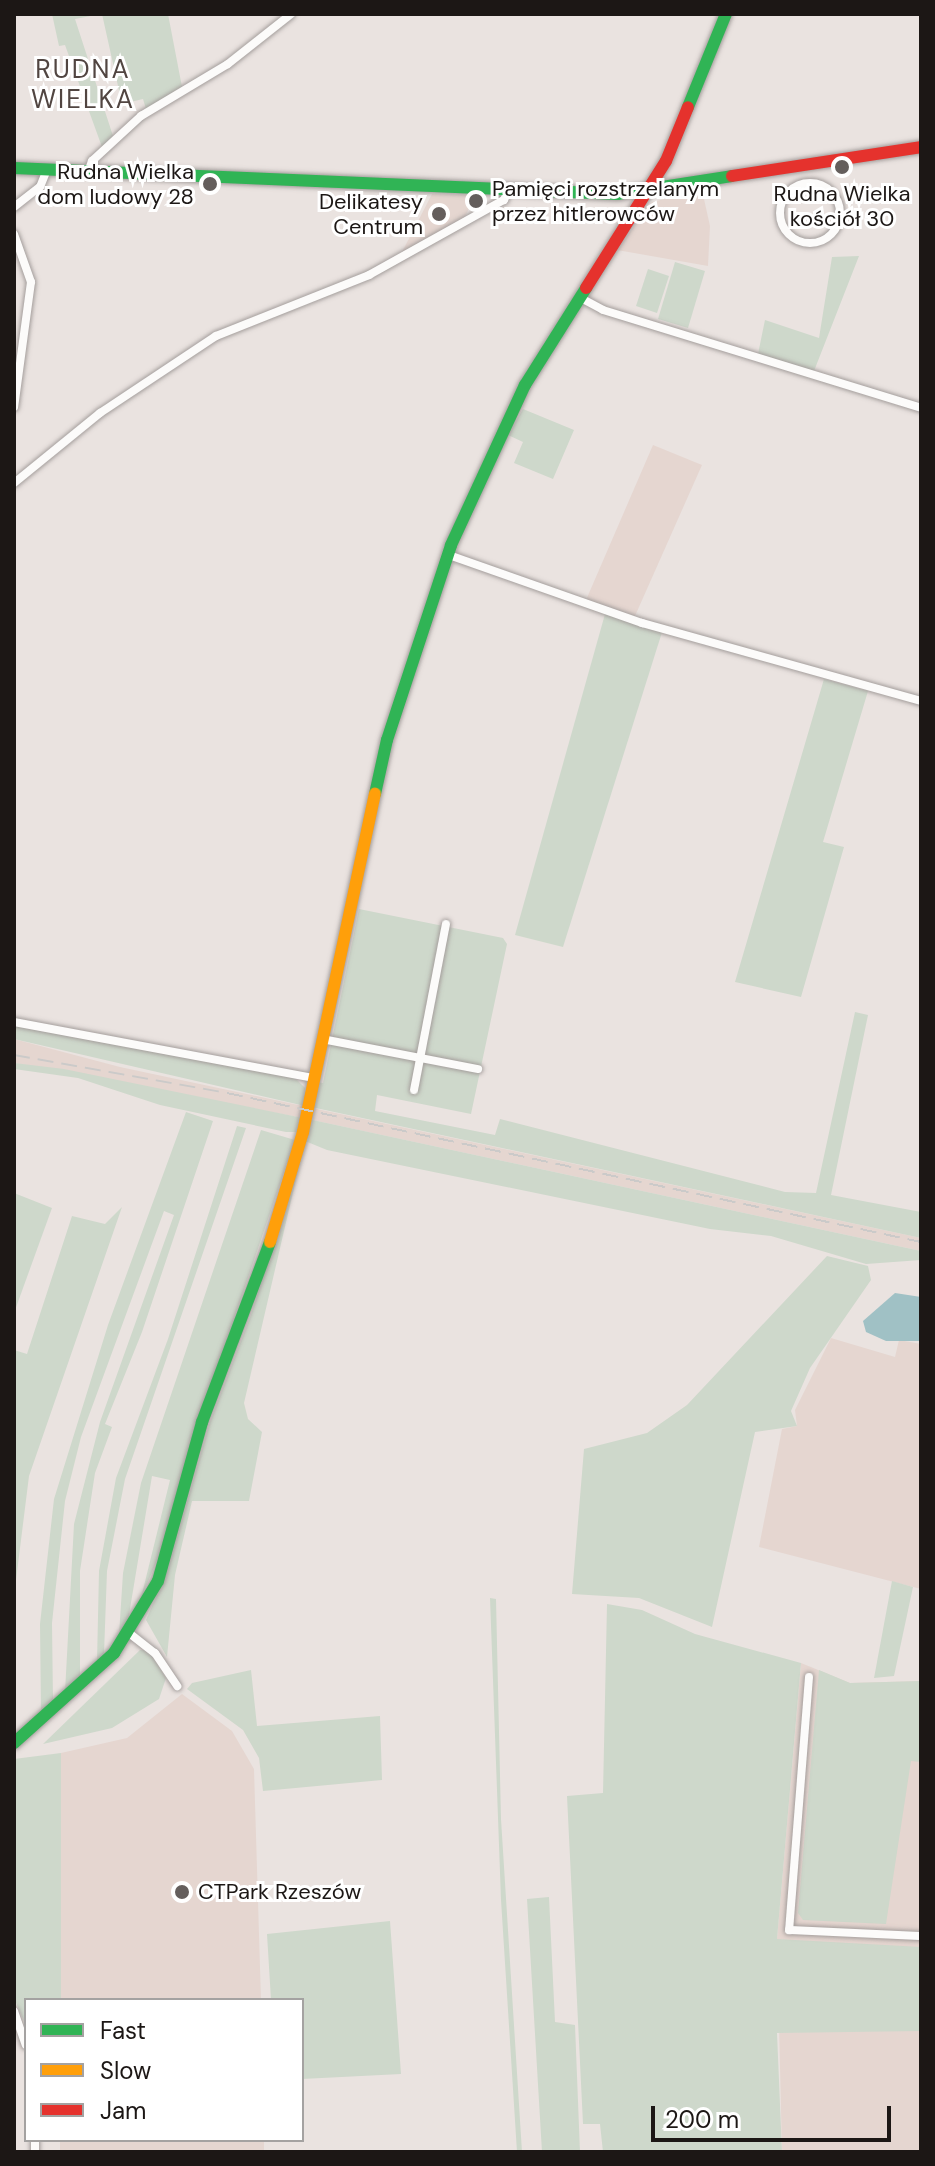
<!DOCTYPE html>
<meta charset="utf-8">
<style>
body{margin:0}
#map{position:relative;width:935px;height:2166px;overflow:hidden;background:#eae3e0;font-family:"DM Sans",sans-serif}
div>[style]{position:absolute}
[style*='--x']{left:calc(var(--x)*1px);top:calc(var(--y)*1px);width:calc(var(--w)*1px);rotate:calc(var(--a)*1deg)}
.built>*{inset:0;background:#e5d6d0}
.green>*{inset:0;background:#ced8cb}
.water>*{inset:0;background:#a0c1c5}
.roads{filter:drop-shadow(0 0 2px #a49e9c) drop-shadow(0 0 2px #a49e9c)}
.street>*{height:8px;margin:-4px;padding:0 4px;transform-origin:4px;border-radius:4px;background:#fcfbfa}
.street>.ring{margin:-4px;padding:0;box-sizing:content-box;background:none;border:8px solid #fcfbfa;border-radius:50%}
.fast>*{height:12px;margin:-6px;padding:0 6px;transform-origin:6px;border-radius:6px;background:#30b455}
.slow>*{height:12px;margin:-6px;padding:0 6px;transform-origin:6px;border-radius:6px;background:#ff9f0a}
.jam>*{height:12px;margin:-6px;padding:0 6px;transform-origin:6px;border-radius:6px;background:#e5322d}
.rail>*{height:2px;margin-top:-1px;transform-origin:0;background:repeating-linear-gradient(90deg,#cbcac9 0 16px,transparent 0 24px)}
.dots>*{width:22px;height:22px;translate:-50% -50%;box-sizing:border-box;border:4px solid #fff;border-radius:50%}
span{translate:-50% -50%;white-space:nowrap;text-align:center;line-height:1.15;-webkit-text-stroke:6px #fff;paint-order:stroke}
.poi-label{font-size:22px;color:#1c1715}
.right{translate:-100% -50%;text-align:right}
.left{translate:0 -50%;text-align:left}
.quarter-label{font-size:26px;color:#514541;letter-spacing:2px}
.frame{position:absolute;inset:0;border:16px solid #1c1715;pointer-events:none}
.legend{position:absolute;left:24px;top:1998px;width:280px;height:144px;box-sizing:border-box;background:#fff;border:2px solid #a4a2a1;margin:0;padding:10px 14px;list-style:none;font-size:24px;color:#1c1715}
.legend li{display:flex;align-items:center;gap:16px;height:40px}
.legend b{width:40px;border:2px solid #a4a2a1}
.scale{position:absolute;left:651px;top:2106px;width:240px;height:36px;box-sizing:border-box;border:4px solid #1c1715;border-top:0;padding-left:10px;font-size:24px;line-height:28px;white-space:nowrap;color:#1c1715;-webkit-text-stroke:6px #fff;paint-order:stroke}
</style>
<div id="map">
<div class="built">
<div style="clip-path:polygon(702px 190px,710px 226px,708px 266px,617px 250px,652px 202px)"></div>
<div style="clip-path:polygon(432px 194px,475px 195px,465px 217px,402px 252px)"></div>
<div style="clip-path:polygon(653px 445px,702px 465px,635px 616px,586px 600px)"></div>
<div style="clip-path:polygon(14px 1039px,120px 1067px,921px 1238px,921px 1251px,303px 1118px,14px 1063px)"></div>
<div style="clip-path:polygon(831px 1338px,895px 1357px,899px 1340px,921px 1344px,921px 1589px,759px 1547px,782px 1429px,797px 1426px,795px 1410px)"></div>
<div style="clip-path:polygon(801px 1663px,850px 1683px,921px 1681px,921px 2152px,782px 2152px,777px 1939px)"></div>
<div style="clip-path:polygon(182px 1694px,232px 1731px,254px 1769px,261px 2000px,61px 2000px,61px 1753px,127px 1738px)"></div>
<div style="clip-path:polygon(60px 2140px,264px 2140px,264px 2152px,60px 2152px)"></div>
</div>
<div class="green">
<div style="clip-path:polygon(52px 14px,101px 14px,75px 19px,113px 136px,102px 147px,65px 45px,59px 46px)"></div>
<div style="clip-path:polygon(102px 14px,168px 14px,182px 87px,146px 109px,143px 99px,122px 104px)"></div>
<div style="clip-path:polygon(859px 256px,814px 371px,758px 354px,765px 320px,819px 338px,832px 257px)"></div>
<div style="clip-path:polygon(675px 262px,705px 271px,688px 328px,658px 319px)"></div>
<div style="clip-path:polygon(648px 269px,669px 276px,657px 313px,636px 306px)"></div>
<div style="clip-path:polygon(523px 409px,574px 430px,553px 479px,514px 463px,523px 442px,508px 435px)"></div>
<div style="clip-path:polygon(605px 614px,663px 629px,563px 947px,515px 935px)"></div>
<div style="clip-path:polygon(824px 679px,868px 691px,823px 842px,844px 847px,801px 997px,735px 982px)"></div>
<div style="clip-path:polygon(359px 909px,503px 938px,507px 944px,471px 1114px,377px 1095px,375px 1111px,495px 1135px,500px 1119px,785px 1192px,816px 1193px,855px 1012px,868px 1015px,831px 1195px,921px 1212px,921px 1238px,311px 1107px,317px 1082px,323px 1083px)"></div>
<div style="clip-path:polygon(14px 1026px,295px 1078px,305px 1088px,305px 1106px,14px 1039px)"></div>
<div style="clip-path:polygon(14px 1063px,64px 1069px,303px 1118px,297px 1132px,286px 1132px,160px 1105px,78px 1078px,14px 1069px)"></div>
<div style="clip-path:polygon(186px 1112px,213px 1121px,142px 1332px,105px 1424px,112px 1427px,95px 1473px,80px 1571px,80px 1679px,65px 1692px,74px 1524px,100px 1422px,174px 1215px,164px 1211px,81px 1437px,65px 1501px,52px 1623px,53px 1702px,41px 1712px,40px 1624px,54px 1499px,108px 1325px)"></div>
<div style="clip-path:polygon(308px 1119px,921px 1251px,921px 1260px,866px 1264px,771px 1236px,710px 1229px,327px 1150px,305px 1141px)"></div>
<div style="clip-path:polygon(237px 1126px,246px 1128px,125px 1479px,107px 1571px,104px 1654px,97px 1662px,99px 1571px,116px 1478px,168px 1339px)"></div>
<div style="clip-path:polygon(261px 1130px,295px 1140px,185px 1462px,163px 1546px,141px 1598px,170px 1480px,152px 1476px,128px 1621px,119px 1635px,123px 1573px,141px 1483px)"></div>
<div style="clip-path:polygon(304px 1145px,244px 1403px,248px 1419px,262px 1432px,249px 1501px,192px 1501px,175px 1575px,167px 1657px,146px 1620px,167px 1572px,210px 1422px,251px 1315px)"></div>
<div style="clip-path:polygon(14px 1193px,52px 1208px,14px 1313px)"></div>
<div style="clip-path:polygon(122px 1207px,29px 1476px,14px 1596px,14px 1350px,27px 1354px,72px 1216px,105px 1224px)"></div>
<div style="clip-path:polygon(827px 1256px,868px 1266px,871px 1280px,810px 1368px,791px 1411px,797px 1426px,755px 1432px,712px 1627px,639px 1598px,572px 1594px,584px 1449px,647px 1433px,687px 1405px)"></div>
<div style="clip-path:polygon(892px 1581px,913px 1587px,894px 1676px,874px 1678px)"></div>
<div style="clip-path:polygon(490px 1598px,496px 1599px,501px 1819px,522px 2152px,517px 2152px,501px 1900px)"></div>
<div style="clip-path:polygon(607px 1604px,642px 1610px,695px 1634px,801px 1663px,777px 1939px,921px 1947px,921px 2031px,777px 2033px,782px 2152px,603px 2152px,600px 2124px,583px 2124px,567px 1796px,603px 1793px)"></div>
<div style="clip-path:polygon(140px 1650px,148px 1650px,166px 1678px,159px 1699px,112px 1728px,43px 1744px)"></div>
<div style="clip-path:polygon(251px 1670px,257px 1726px,380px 1716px,382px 1780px,263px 1791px,259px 1758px,243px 1730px,187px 1689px,192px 1683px)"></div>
<div style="clip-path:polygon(819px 1670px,850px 1683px,921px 1681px,921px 1762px,911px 1761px,886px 1924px,803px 1920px,798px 1913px)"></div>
<div style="clip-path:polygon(61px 1753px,61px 2000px,26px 2000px,26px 2026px,14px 1998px,14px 1759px)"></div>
<div style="clip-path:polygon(549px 1897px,555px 2022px,575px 2025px,580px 2152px,542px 2152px,527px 1899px)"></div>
<div style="clip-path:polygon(390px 1921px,401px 2074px,302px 2079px,302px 2000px,271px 2000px,267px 1934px)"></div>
</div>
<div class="water">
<div style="clip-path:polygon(895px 1293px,921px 1297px,921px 1341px,886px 1341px,866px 1332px,863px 1321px)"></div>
</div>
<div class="roads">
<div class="street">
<div style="--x:88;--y:172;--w:12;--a:-70"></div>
<div style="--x:92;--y:161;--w:67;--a:-42.6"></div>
<div style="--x:141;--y:116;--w:101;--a:-30.9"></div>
<div style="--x:228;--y:64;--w:80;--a:-38.4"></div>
<div class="ring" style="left:780px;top:183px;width:52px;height:52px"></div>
<div style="--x:14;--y:207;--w:33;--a:-38"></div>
<div style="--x:40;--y:187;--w:18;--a:-68"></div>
<div style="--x:14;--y:234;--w:51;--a:70.5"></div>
<div style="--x:31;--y:282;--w:126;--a:97.7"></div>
<div style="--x:579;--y:297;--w:27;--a:28"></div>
<div style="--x:603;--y:310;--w:333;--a:17.1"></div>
<div style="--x:14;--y:483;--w:111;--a:-39.1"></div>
<div style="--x:100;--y:413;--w:139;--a:-33.6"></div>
<div style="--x:216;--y:336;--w:165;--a:-21.7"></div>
<div style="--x:369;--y:275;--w:154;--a:-29.1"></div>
<div style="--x:504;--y:200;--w:12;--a:-66"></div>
<div style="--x:449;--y:555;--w:205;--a:19.4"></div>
<div style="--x:642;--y:623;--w:290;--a:15.6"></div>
<div style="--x:14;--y:1022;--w:304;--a:10.6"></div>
<div style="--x:322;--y:1039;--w:159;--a:10.9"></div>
<div style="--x:414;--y:1090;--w:169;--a:-79.1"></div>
<div style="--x:129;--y:1633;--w:33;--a:38"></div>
<div style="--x:155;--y:1653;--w:40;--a:56"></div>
<div style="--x:809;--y:1677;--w:254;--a:94.5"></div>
<div style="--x:789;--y:1930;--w:132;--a:2.6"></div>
<div style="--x:14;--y:2011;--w:36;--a:71"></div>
<div style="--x:35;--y:2152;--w:12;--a:-90"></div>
</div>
<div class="fast">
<div style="--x:688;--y:107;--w:100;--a:-67.8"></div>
<div style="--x:14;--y:168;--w:604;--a:2.47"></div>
<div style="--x:617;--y:194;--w:116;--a:-8.9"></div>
<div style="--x:375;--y:794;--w:55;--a:-77.5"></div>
<div style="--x:387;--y:740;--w:205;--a:-71.8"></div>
<div style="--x:451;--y:545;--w:176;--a:-65.2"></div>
<div style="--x:525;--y:385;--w:115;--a:-57.8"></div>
<div style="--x:14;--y:1743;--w:135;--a:-42"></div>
<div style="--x:114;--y:1653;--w:84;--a:-58.6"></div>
<div style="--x:158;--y:1581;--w:165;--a:-74.5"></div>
<div style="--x:202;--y:1422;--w:192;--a:-69.3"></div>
</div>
<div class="slow">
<div style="--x:270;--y:1242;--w:115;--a:-73.3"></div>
<div style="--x:303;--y:1132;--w:346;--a:-78"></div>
</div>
<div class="jam">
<div style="--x:732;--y:176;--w:191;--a:-8.7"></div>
<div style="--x:586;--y:288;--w:150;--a:-57.8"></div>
<div style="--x:666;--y:161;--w:58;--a:-67.8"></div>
</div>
</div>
<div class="rail">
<div style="--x:14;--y:1055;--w:216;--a:10.1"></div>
<div style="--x:227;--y:1093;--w:710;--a:12.12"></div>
</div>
<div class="dots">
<div style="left:842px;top:167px;background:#645e5c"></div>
<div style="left:210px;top:184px;background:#645e5c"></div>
<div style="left:476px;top:201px;background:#645e5c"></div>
<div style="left:439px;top:214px;background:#645e5c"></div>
<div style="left:182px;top:1892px;background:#645e5c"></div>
</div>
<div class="poi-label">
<span class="right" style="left:194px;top:184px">Rudna Wielka<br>dom ludowy 28</span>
<span class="left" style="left:492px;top:201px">Pamięci rozstrzelanym<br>przez hitlerowców</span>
<span style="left:842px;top:206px">Rudna Wielka<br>kościół 30</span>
<span class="right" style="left:423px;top:214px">Delikatesy<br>Centrum</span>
<span class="left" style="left:198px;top:1892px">CTPark Rzeszów</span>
</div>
<div class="quarter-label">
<span style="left:83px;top:85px">RUDNA<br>WIELKA</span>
</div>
<div class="frame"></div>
<ul class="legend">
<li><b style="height:10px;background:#30b455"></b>Fast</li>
<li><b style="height:10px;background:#ff9f0a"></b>Slow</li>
<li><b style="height:10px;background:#e5322d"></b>Jam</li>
</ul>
<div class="scale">200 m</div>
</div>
